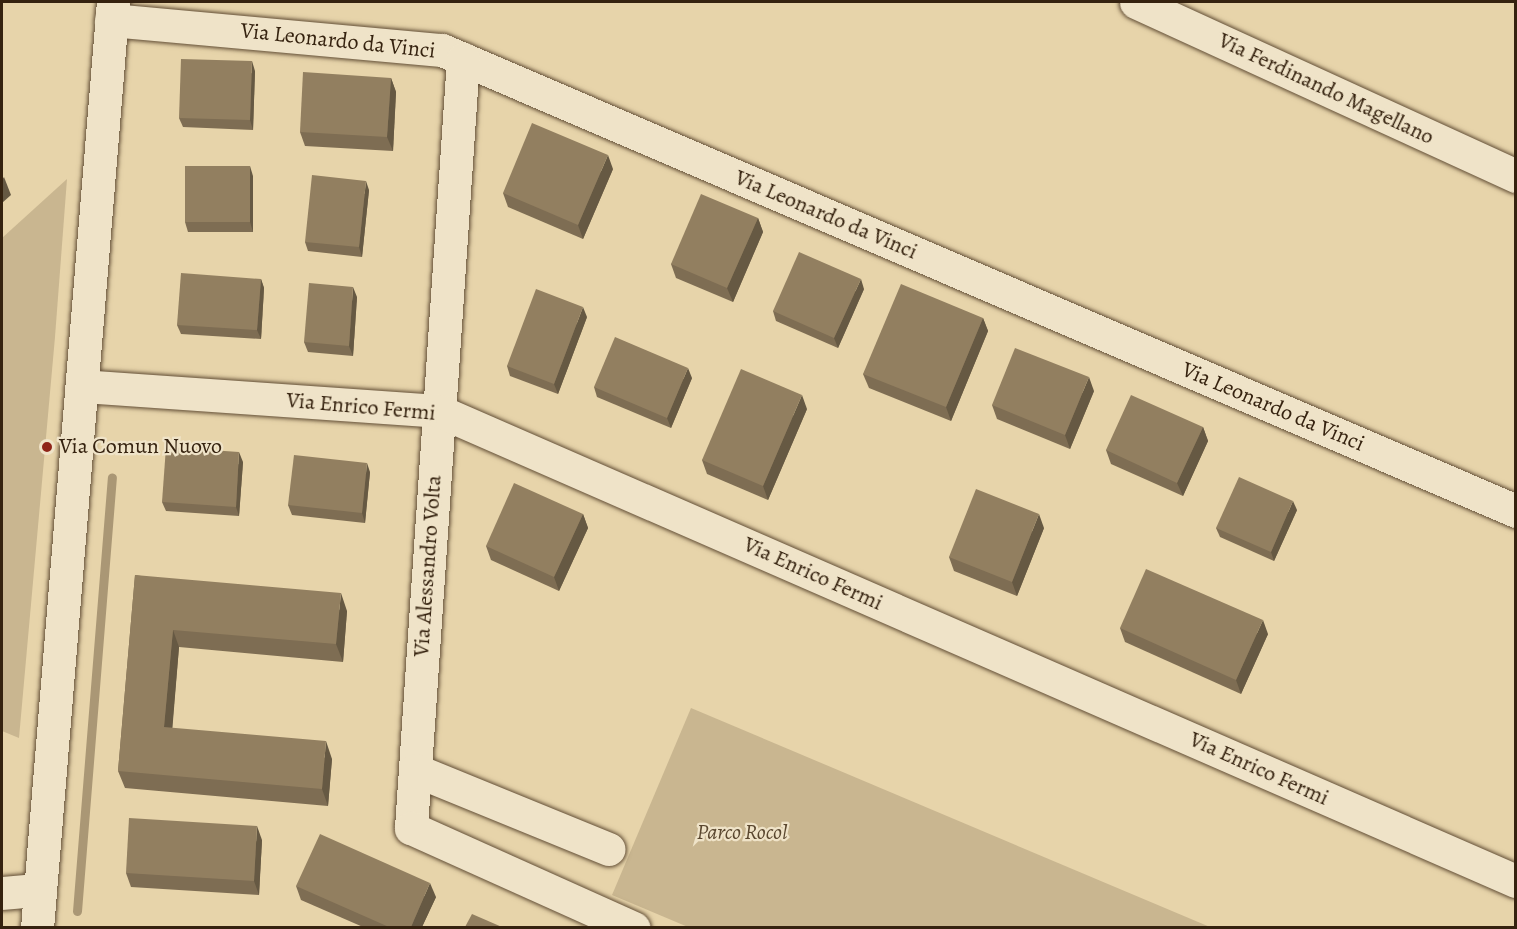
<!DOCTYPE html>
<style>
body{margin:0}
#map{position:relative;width:1517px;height:929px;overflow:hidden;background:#e7d4aa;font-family:Alegreya,serif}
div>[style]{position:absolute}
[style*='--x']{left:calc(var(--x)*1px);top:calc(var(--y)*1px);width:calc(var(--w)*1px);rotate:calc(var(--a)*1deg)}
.green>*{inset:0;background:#c9b690}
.stream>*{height:9px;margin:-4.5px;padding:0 4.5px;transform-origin:4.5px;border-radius:4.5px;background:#aa9775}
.roads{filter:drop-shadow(0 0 2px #624e36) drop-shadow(0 0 2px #624e36)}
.street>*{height:33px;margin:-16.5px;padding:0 16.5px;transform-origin:16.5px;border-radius:16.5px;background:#efe3c8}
.wall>*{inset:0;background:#7e6d53}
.shaded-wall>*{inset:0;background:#665943}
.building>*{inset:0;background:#927f60}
.dots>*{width:16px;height:16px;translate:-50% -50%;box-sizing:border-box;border:3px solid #efe3c8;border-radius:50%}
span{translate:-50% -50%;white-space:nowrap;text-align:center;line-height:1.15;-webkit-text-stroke:4.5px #efe3c8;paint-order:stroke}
.street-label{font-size:22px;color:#35220f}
.poi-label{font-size:22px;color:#35220f}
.left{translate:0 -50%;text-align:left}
.park-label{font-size:22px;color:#5a472f;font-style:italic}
.frame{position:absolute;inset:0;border:3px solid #35220f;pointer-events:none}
</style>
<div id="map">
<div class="green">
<div style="clip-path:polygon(67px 179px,55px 337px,19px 738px,2px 731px,2px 238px)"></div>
<div style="clip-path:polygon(691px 708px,1210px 927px,688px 927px,612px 895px)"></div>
</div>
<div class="stream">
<div style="--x:77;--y:911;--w:435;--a:-85.4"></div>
</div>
<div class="roads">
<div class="street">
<div style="--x:1136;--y:2;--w:418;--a:24.6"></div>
<div style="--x:111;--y:20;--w:332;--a:5.2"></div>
<div style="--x:442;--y:50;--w:1169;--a:23.23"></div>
<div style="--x:463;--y:59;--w:771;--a:93.87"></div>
<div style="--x:411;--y:828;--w:244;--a:24.2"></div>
<div style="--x:82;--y:386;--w:358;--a:4"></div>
<div style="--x:439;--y:411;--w:1175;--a:23.58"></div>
<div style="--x:415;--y:770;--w:209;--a:22.2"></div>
<div style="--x:2;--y:893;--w:38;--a:-5"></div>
<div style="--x:37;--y:928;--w:929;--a:-85.31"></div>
</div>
</div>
<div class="wall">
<div style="clip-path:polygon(255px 71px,253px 130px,183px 127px,179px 118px)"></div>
<div style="clip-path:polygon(391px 78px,396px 92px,393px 151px,305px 146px,300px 132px)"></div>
<div style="clip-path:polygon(613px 169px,583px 239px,508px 207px,503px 193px)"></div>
<div style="clip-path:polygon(253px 176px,253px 232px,188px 232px,185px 222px)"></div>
<div style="clip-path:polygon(369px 190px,362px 257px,308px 251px,305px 242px)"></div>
<div style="clip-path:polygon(758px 218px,763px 232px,733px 302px,676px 278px,671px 264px)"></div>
<div style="clip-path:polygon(261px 279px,264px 288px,261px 339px,181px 334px,177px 325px)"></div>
<div style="clip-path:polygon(864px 289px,838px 348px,776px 321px,773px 311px)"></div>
<div style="clip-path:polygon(357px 297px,353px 356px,308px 352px,304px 342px)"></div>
<div style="clip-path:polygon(587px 317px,558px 394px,510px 376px,507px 366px)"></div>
<div style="clip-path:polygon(983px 318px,988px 331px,951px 421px,869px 388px,863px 374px)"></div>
<div style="clip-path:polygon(692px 378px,671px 428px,597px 397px,594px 387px)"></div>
<div style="clip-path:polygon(1094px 391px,1070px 449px,997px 419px,992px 405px)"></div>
<div style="clip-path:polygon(807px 409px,768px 500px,707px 474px,702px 460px)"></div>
<div style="clip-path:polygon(1203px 427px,1208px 441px,1183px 496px,1111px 464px,1106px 450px)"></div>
<div style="clip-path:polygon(243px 462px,239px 516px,166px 511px,162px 502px)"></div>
<div style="clip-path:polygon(370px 472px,365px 523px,292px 515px,288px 505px)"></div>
<div style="clip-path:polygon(1297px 510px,1274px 561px,1220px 537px,1216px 528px)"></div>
<div style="clip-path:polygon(583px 514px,588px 528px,559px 591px,491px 560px,486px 546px)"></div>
<div style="clip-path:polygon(1044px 528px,1017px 596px,954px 571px,949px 557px)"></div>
<div style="clip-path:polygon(135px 575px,347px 611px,343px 662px,179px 647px,172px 728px,332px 759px,328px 806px,125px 788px,118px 771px)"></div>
<div style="clip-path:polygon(1120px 628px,1268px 634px,1241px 694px,1125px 642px)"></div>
<div style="clip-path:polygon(262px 840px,259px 895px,131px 887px,126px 873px)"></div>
<div style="clip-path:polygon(296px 886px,436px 897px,422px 927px,363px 927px,301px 900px)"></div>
</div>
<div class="shaded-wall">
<div style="clip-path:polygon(252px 61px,255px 71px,253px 130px,250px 120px)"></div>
<div style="clip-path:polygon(391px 78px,396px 92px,393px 151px,387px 137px)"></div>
<div style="clip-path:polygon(608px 155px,613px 169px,583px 239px,578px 225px)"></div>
<div style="clip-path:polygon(250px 166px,253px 176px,253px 232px,250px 222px)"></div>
<div style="clip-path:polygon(4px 177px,11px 195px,2px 203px,2px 180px)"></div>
<div style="clip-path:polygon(366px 181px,369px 190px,362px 257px,359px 247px)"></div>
<div style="clip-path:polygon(758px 218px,763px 232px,733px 302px,727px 288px)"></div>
<div style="clip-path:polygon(261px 279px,264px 288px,261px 339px,257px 330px)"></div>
<div style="clip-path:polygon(861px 279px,864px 289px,838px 348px,834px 338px)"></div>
<div style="clip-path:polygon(353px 287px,357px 297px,353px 356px,349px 346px)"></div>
<div style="clip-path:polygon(583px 307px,587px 317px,558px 394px,554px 384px)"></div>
<div style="clip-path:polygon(983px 318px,988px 331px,951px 421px,946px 407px)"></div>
<div style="clip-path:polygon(688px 368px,692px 378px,671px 428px,667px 418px)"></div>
<div style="clip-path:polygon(1089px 377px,1094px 391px,1070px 449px,1065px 435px)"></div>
<div style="clip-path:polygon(802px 395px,807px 409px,768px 500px,763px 486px)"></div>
<div style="clip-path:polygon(1203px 427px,1208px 441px,1183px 496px,1177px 483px)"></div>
<div style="clip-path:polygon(239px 452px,243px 462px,239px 516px,236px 507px)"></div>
<div style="clip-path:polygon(367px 463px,370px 472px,365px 523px,362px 513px)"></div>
<div style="clip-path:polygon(1293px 501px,1297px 510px,1274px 561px,1271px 552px)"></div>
<div style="clip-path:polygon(583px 514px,588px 528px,559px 591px,554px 577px)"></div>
<div style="clip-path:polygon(1039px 514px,1044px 528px,1017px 596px,1012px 582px)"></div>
<div style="clip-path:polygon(341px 593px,347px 611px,343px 662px,336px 644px)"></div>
<div style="clip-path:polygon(1263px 620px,1268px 634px,1241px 694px,1236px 680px)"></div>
<div style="clip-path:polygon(173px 630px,179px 647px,171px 745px,164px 727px)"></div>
<div style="clip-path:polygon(326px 741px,332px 759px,328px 806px,322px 789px)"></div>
<div style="clip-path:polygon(257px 826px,262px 840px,259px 895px,254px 881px)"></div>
<div style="clip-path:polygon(430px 883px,436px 897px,422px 927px,411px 927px)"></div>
</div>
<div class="building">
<div style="clip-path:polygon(181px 59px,252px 61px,250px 120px,179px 118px)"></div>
<div style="clip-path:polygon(303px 72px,391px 78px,387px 137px,300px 132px)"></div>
<div style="clip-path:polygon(532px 123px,608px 155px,578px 225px,503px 193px)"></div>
<div style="clip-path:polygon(185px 166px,250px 166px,250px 222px,185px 222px)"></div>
<div style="clip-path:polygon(312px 175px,366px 181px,359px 247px,305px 242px)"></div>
<div style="clip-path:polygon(701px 194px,758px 218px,727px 288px,671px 264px)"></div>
<div style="clip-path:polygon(799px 252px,861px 279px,834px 338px,773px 311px)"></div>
<div style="clip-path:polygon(181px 273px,261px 279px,257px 330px,177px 325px)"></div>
<div style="clip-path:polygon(309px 283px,353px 287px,349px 346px,304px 342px)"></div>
<div style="clip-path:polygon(901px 284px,983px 318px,946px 407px,863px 374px)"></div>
<div style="clip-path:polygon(536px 289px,583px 307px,554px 384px,507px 366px)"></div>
<div style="clip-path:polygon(615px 337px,688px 368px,667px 418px,594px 387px)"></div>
<div style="clip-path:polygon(1015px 348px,1089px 377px,1065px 435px,992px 405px)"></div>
<div style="clip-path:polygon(741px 369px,802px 395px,763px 486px,702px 460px)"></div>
<div style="clip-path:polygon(1131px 395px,1203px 427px,1177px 483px,1106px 450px)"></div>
<div style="clip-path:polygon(166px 447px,239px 452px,236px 507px,162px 502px)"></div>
<div style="clip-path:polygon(294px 455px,367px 463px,362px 513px,288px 505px)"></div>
<div style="clip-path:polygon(1239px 477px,1293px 501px,1271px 552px,1216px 528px)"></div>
<div style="clip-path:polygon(514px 483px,583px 514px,554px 577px,486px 546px)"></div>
<div style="clip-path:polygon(976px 489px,1039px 514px,1012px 582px,949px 557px)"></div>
<div style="clip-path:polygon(1146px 569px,1263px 620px,1236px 680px,1120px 628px)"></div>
<div style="clip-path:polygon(135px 575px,341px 593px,336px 644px,173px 630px,164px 727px,326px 741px,322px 789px,118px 771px)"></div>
<div style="clip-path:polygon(129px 818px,257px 826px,254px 881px,126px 873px)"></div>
<div style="clip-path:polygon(320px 834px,430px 883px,411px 927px,389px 927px,296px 886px)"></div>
<div style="clip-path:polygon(472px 914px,502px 927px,465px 927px)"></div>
</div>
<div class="dots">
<div style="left:47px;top:447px;background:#8f2418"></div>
</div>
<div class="street-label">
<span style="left:338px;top:41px;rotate:6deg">Via Leonardo da Vinci</span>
<span style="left:1326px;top:89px;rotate:25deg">Via Ferdinando Magellano</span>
<span style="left:826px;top:215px;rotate:23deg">Via Leonardo da Vinci</span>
<span style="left:361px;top:407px;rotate:5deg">Via Enrico Fermi</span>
<span style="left:1273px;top:407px;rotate:23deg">Via Leonardo da Vinci</span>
<span style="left:428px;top:566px;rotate:-86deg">Via Alessandro Volta</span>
<span style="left:813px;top:574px;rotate:24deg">Via Enrico Fermi</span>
<span style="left:1259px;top:769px;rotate:24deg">Via Enrico Fermi</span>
</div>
<div class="poi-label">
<span class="left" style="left:59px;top:447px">Via Comun Nuovo</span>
</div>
<div class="park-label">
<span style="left:742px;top:833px">Parco Rocol</span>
</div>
<div class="frame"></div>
</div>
